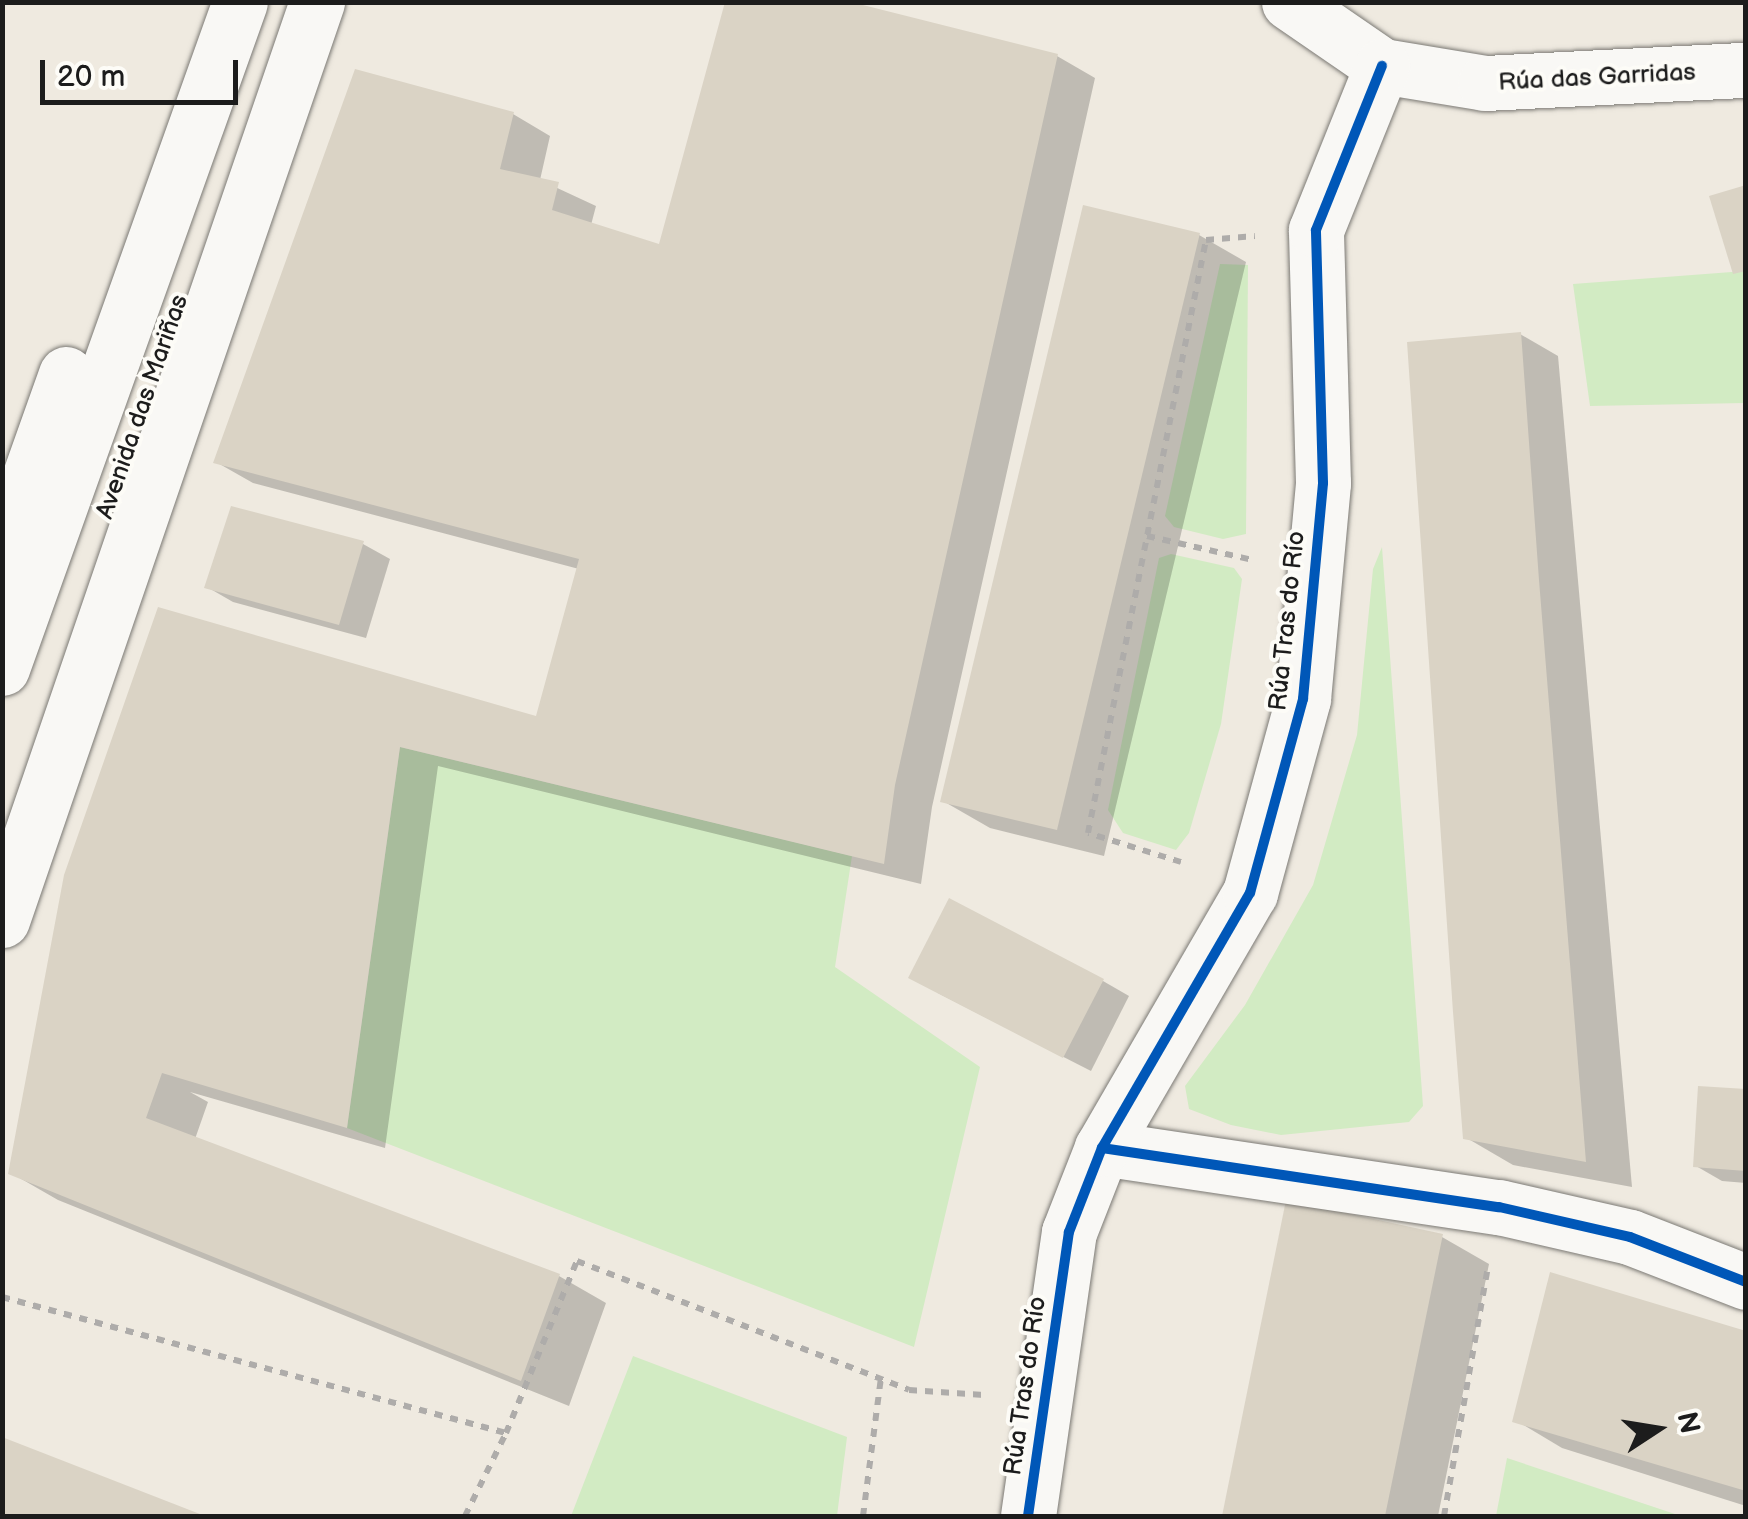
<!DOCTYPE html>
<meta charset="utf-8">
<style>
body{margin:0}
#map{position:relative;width:1748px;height:1519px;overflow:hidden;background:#efeae0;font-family:"Balsamiq Sans",sans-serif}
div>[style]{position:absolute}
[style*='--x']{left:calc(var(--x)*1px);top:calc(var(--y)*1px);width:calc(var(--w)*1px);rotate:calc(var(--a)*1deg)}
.green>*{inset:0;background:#d2ebc3}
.shadow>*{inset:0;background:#0003}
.building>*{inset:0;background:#dad3c5}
.path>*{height:6px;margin-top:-3px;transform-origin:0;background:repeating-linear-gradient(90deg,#aeacaa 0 8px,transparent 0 16px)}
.roads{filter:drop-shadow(0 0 2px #7b7974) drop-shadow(0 0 2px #7b7974)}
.street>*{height:55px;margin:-27.5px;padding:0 27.5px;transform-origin:27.5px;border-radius:27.5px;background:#f9f8f5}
.highway>*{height:55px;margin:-27.5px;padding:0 27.5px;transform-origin:27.5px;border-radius:27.5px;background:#f9f8f5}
.cycleway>*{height:10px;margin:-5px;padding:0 5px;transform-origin:5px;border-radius:5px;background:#0057b8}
span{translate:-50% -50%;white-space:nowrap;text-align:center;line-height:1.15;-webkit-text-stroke:8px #fdfcf7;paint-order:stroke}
.street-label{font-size:25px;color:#1c1c1c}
.frame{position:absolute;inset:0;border:5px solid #1c1c1c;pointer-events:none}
.north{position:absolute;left:1608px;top:1379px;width:100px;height:100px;-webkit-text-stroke:8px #fdfcf7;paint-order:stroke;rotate:78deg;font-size:28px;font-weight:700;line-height:40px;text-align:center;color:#1c1c1c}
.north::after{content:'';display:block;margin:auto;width:35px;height:45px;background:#1c1c1c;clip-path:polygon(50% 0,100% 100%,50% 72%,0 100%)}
.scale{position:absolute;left:40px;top:60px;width:198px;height:45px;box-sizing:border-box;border:5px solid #1c1c1c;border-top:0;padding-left:12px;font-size:30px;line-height:35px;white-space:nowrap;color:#1c1c1c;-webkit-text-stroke:8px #fdfcf7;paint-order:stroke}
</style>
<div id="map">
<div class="green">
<div style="clip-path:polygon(1220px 264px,1248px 265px,1246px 534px,1223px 539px,1174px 527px,1165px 516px)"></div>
<div style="clip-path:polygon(1745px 271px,1745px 403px,1590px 406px,1573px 284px)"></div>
<div style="clip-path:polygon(1382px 547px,1423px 1106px,1409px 1122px,1281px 1135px,1231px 1125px,1189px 1109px,1185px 1086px,1245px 1005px,1313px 885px,1357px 735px,1373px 569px)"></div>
<div style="clip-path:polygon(1171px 554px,1234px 568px,1242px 579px,1221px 724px,1189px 833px,1176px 850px,1123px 833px,1108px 810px,1159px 558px)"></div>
<div style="clip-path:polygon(400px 747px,852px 856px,835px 967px,980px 1067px,914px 1347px,347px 1128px)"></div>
<div style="clip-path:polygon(633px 1356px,847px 1437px,837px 1516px,571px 1516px)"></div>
<div style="clip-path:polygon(1507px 1458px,1681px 1516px,1496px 1516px)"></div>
</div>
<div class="shadow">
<div style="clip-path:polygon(1057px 56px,1095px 78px,932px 807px,921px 884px,438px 766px,385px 1148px,190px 1092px,208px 1102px,195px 1139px,559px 1276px,606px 1303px,569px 1406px,58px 1200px,11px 1173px,159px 610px,538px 719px,579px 569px,253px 483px,216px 462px,513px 114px,550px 136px,540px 180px,596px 206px,591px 225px,660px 247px)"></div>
<div style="clip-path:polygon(1199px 235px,1246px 262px,1104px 856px,990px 828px,943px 801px)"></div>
<div style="clip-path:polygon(1520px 334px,1558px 356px,1632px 1187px,1513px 1165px,1465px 1137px)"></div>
<div style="clip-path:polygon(232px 509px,363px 544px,390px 559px,366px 638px,233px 602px,207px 587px)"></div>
<div style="clip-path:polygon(1103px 981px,1129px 996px,1091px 1071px,938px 993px)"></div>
<div style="clip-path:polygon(1746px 1092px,1746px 1183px,1722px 1181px,1696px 1166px)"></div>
<div style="clip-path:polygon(1288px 1203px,1442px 1237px,1489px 1264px,1438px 1516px,1225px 1516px)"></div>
<div style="clip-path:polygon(1746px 1336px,1746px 1506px,1562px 1448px,1515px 1420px)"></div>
<div style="clip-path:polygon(2px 1439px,199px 1516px,2px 1516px)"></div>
</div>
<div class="building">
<div style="clip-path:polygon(725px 2px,851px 2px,1058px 54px,895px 785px,884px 864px,400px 747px,347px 1128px,162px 1073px,146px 1118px,560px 1274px,521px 1381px,8px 1174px,64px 875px,158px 607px,536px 716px,579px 559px,213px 463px,355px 69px,514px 112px,500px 169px,559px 182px,552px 210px,659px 244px)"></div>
<div style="clip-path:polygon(1746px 185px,1746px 271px,1733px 274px,1709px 196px)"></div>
<div style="clip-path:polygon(1083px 205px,1200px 233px,1057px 830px,940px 802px)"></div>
<div style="clip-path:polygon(1521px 332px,1539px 580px,1586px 1162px,1463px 1139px,1453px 1012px,1407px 342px)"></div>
<div style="clip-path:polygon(231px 506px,364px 541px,339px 625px,204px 588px)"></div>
<div style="clip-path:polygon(949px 898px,1104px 979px,1063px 1058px,908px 978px)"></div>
<div style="clip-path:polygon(1698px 1086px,1746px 1089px,1746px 1171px,1693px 1167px)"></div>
<div style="clip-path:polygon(1286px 1200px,1443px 1234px,1385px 1516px,1222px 1516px)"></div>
<div style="clip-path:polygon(1550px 1272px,1746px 1331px,1746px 1491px,1512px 1422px)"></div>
<div style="clip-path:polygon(2px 1437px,205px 1516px,2px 1516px)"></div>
</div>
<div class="path">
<div style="--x:1147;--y:536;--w:109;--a:12.8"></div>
<div style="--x:1181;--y:862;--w:97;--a:-162.7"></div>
<div style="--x:1088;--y:833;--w:605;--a:-78.75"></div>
<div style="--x:1206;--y:240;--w:49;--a:-4.7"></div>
<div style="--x:2;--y:1297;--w:522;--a:15.1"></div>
<div style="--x:506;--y:1433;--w:186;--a:-67.6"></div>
<div style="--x:577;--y:1261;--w:356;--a:21.2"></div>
<div style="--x:909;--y:1390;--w:75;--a:3.8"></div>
<div style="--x:465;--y:1516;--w:93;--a:-63.7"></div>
<div style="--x:863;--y:1516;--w:139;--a:-82.6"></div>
<div style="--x:1444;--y:1516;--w:253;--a:-80"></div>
</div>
<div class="roads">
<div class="street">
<div style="--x:1289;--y:2;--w:113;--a:34.5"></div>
<div style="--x:1382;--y:66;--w:104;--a:9.4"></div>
<div style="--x:1485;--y:83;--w:261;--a:-2.9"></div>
<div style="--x:1102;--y:1148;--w:401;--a:8.5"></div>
<div style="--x:1499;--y:1207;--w:134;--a:12.9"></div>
<div style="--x:1630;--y:1237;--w:124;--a:21.2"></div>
<div style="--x:1028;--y:1516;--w:287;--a:-81.8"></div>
<div style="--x:1069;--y:1232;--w:90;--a:-68.6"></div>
<div style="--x:1102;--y:1148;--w:295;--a:-59.9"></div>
<div style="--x:1250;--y:893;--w:201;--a:-74.7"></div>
<div style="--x:1303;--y:699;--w:217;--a:-84.7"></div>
<div style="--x:1323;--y:483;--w:253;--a:-91.6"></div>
<div style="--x:1316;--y:230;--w:177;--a:-68.1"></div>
</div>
<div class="highway">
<div style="--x:2;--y:554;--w:191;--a:-70.4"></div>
<div style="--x:2;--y:668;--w:707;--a:-70.34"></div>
<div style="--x:2;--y:920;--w:971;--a:-71.06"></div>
</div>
</div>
<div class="cycleway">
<div style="--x:1102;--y:1148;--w:401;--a:8.5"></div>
<div style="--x:1499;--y:1207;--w:134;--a:12.9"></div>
<div style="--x:1630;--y:1237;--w:124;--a:21.2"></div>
<div style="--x:1028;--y:1516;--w:287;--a:-81.8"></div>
<div style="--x:1069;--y:1232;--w:90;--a:-68.6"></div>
<div style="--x:1102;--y:1148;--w:295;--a:-59.9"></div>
<div style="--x:1250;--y:893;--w:201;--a:-74.7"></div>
<div style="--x:1303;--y:699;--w:217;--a:-84.7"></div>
<div style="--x:1323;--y:483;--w:253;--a:-91.6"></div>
<div style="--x:1316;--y:230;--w:177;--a:-68.1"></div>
</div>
<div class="street-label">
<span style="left:1597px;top:78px;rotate:-3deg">Rúa das Garridas</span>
<span style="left:143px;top:407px;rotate:-71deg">Avenida das Mariñas</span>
<span style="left:1288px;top:621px;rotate:-84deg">Rúa Tras do Río</span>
<span style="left:1026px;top:1386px;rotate:-82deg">Rúa Tras do Río</span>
</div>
<div class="frame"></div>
<div class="north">N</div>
<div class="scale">20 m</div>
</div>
